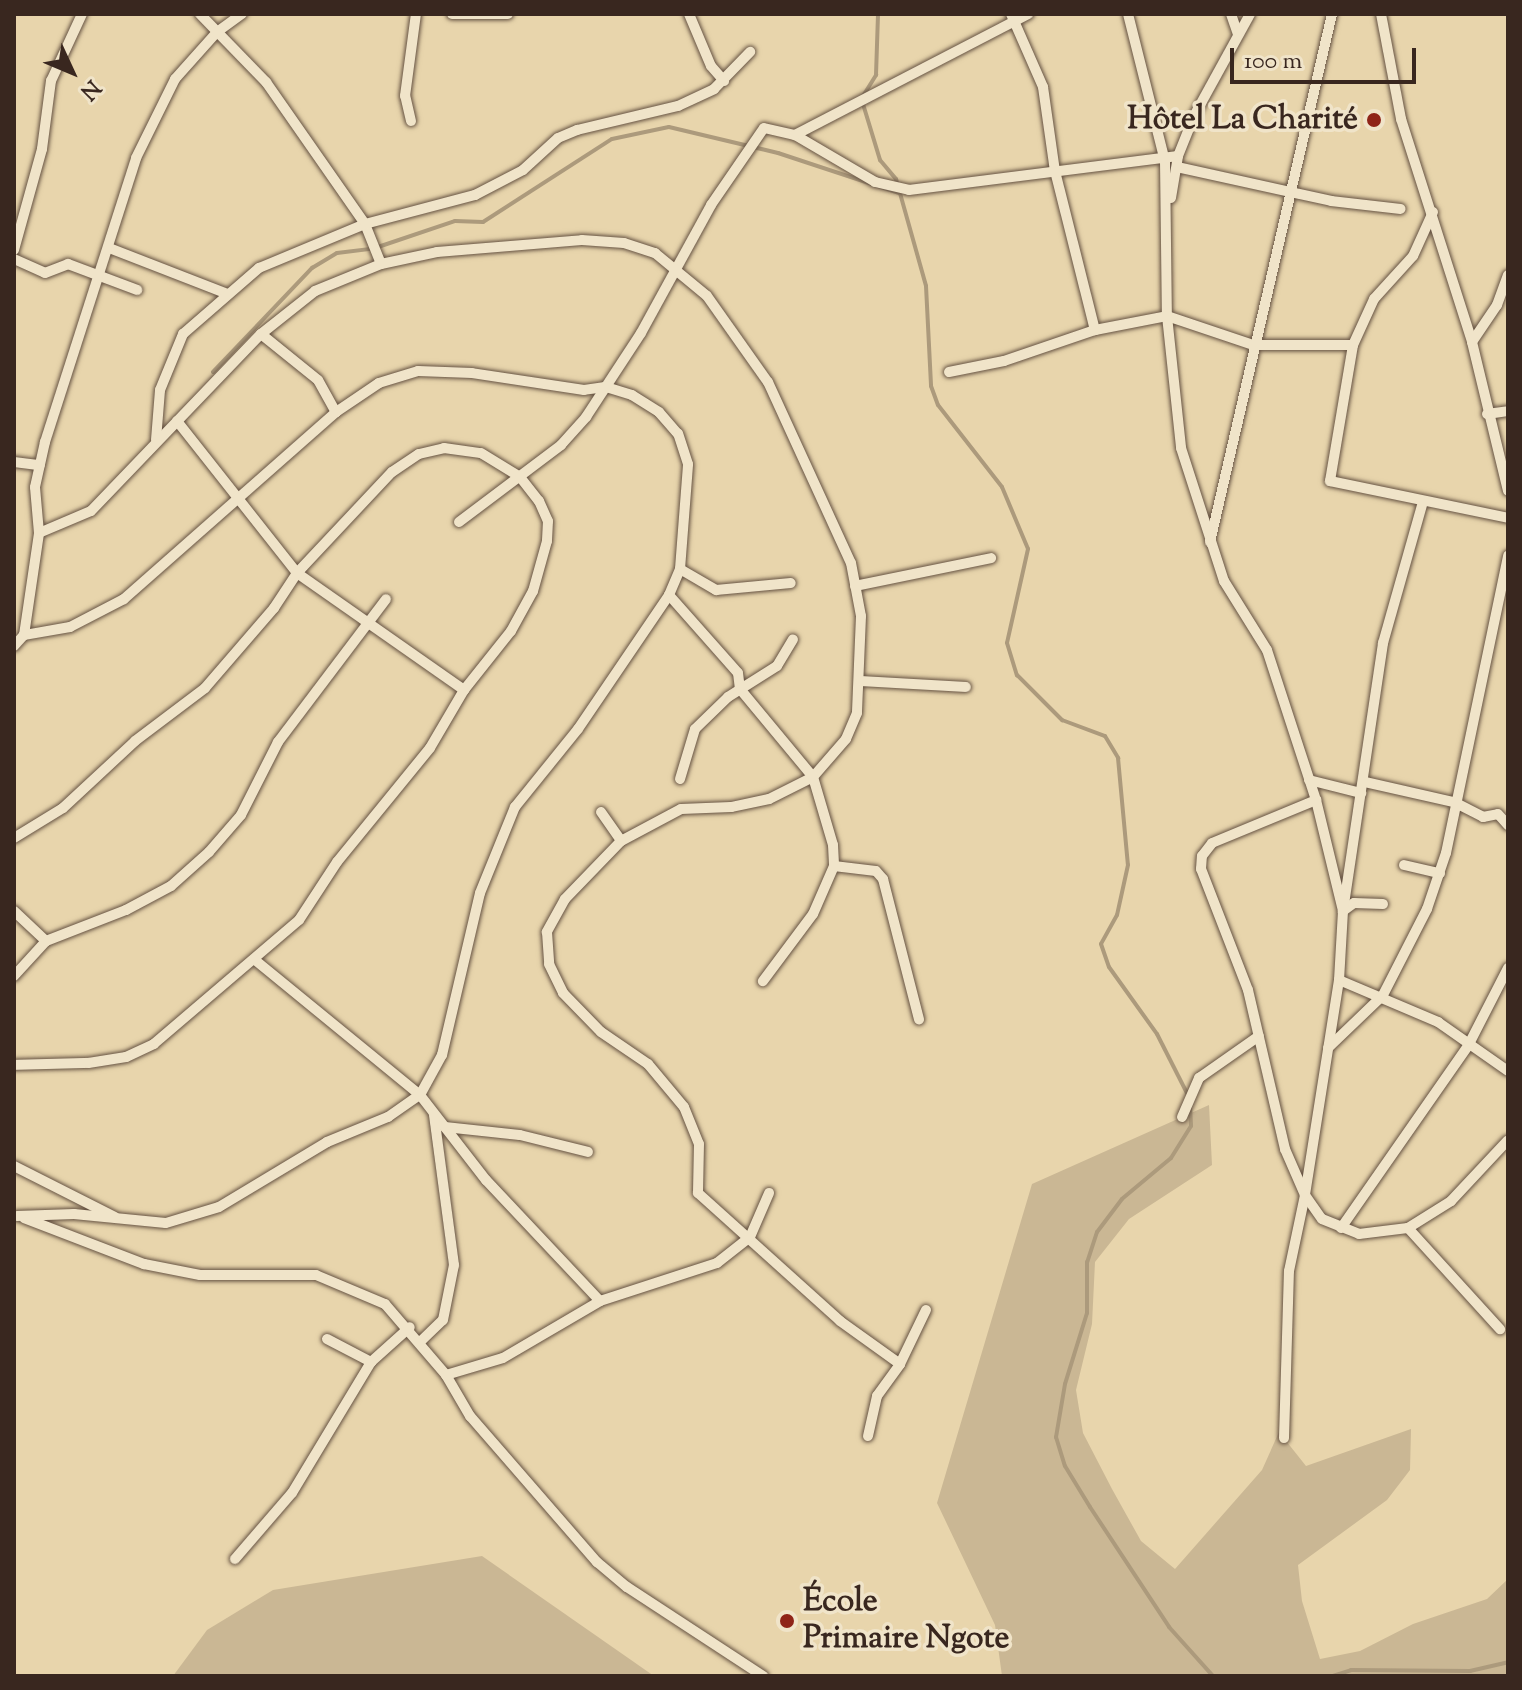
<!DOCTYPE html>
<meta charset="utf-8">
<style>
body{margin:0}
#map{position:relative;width:1522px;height:1690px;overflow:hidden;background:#e8d5ac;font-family:"Sorts Mill Goudy",serif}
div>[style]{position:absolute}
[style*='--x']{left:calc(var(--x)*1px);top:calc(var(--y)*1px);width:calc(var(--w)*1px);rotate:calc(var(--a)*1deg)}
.green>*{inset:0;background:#cab794}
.stream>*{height:4px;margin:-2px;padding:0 2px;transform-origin:2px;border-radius:2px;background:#ac9a7c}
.roads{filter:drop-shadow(0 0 2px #655242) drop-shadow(0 0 2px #655242)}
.minor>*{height:10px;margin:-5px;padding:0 5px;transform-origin:5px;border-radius:5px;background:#f0e4c9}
.dots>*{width:22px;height:22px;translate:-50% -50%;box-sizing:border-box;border:4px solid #f0e4c9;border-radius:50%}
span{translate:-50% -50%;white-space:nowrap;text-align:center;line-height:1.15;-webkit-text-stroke:7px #f0e4c9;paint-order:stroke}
.poi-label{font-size:32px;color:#39271f;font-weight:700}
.right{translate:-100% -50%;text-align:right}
.left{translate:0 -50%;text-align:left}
.frame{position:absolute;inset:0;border:16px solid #39271f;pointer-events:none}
.north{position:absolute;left:32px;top:32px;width:80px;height:80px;-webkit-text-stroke:6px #f0e4c9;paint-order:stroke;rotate:134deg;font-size:22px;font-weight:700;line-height:32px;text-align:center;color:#39271f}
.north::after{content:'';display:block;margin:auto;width:28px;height:36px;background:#39271f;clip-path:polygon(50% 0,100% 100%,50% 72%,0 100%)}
.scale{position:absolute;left:1230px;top:48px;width:186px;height:36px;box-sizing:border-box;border:4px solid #39271f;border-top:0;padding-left:10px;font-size:24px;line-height:28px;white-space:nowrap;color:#39271f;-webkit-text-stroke:6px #f0e4c9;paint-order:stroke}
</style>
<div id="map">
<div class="green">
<div style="clip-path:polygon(1209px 1105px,1212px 1165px,1129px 1219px,1095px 1262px,1092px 1324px,1076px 1390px,1083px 1433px,1112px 1489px,1141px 1541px,1175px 1569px,1262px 1470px,1279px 1432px,1306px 1466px,1411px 1429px,1410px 1470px,1387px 1500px,1298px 1565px,1302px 1601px,1320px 1659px,1360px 1651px,1413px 1624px,1487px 1599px,1508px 1579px,1508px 1676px,1002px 1676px,995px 1625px,937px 1503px,1032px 1184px)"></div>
<div style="clip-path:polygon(482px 1556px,654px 1676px,173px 1676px,207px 1630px,273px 1590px)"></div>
</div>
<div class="stream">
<div style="--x:863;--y:96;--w:25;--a:-58"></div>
<div style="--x:876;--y:75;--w:61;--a:-88.1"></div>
<div style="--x:863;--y:104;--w:59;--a:73.1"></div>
<div style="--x:880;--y:160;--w:25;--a:50"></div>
<div style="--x:896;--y:179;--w:111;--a:74.3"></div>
<div style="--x:926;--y:286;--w:100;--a:87.1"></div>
<div style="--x:931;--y:386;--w:20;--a:70"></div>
<div style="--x:938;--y:405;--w:104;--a:52"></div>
<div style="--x:1002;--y:487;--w:67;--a:67.2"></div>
<div style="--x:1028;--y:549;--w:96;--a:102.6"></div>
<div style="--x:1007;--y:643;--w:34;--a:73"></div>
<div style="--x:1017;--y:675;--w:64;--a:45"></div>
<div style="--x:1062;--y:720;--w:46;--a:20.4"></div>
<div style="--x:1105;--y:736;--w:26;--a:59"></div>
<div style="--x:1118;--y:758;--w:107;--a:84.7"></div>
<div style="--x:1128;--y:865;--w:51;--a:102.4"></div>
<div style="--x:1117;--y:915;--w:33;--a:119"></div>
<div style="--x:1101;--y:944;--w:24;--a:71"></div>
<div style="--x:1109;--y:967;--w:82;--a:54.4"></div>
<div style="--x:1157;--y:1034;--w:71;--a:63.1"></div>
<div style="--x:213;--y:372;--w:144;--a:-46.4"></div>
<div style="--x:312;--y:268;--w:29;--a:-31"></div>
<div style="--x:337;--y:253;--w:38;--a:-7"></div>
<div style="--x:375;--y:248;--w:84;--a:-18.6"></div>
<div style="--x:455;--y:221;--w:28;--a:2"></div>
<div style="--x:483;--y:222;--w:153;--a:-32.8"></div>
<div style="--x:612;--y:139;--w:58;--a:-11.9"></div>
<div style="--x:669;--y:127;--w:112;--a:13.4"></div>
<div style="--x:778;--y:153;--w:127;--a:18.3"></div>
<div style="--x:1190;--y:1106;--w:20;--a:87"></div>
<div style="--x:1191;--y:1126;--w:38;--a:122"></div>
<div style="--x:1171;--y:1158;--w:64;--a:140.1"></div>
<div style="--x:1122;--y:1199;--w:41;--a:127.1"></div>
<div style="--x:1097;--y:1232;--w:32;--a:108"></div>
<div style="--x:1087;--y:1262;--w:51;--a:90"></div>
<div style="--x:1087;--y:1313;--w:74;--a:107.2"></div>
<div style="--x:1065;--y:1384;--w:54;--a:99.6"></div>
<div style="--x:1056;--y:1437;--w:30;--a:73"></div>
<div style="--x:1065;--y:1466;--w:48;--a:58.6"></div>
<div style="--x:1090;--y:1507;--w:144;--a:56.6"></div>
<div style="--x:1169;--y:1627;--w:66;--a:48.1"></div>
<div style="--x:1333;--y:1676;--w:19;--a:-18"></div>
<div style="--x:1351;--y:1670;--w:119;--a:0.5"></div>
<div style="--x:1470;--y:1671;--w:39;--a:-13"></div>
</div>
<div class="roads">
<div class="minor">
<div style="--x:200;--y:14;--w:95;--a:45.9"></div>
<div style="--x:266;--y:82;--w:173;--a:55.1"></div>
<div style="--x:365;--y:224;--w:43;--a:68.2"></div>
<div style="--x:452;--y:14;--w:56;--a:0"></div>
<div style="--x:689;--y:14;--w:56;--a:67.1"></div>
<div style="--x:711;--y:66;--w:20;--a:49"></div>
<div style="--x:1011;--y:14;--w:80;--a:66.3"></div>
<div style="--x:1043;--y:87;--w:85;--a:81.9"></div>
<div style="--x:1055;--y:171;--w:164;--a:75.9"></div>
<div style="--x:1128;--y:14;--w:152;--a:75.9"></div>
<div style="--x:1165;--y:161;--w:155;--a:89.3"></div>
<div style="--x:1167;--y:316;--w:133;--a:83.9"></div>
<div style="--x:1181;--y:448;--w:140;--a:72.1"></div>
<div style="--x:1224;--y:581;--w:81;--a:58.1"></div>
<div style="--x:1267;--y:650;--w:158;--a:71.9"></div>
<div style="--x:1316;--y:800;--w:114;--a:76.3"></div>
<div style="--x:1343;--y:911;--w:69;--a:93.3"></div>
<div style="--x:1339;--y:980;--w:218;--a:99"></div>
<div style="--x:1305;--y:1195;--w:29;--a:55"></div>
<div style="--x:1322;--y:1219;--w:40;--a:22"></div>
<div style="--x:1359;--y:1234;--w:49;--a:-7"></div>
<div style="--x:1408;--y:1228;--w:51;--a:-32.1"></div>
<div style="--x:1451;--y:1201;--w:83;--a:-46.9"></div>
<div style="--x:1231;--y:14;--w:21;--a:71"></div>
<div style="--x:1381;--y:14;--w:107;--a:79.2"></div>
<div style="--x:1401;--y:119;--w:234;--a:72.3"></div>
<div style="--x:1472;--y:342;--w:153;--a:76.4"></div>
<div style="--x:411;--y:121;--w:26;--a:-103"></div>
<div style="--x:405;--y:96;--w:83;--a:-82.4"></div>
<div style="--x:795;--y:135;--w:93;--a:30.4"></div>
<div style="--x:875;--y:182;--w:35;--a:13"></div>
<div style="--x:909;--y:190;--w:271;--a:-7.2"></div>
<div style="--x:1177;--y:167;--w:158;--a:12.4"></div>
<div style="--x:1331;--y:201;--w:70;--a:6.5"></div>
<div style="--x:1171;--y:198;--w:43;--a:-80.5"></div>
<div style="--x:1178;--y:156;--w:43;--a:-68.2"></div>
<div style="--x:1194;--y:116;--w:116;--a:-61.2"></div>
<div style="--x:1433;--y:212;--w:48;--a:114.4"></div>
<div style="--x:1413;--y:256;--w:58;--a:132.2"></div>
<div style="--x:1374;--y:299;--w:51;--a:114.5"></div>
<div style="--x:1353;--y:345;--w:138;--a:99.6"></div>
<div style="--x:1330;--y:481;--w:182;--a:11.7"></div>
<div style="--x:109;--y:248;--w:124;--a:21.2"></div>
<div style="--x:14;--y:250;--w:105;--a:-74.5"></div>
<div style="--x:42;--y:149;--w:69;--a:-82.5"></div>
<div style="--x:51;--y:81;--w:74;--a:-65.2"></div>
<div style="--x:14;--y:259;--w:34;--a:24"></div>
<div style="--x:45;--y:273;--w:25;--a:-21"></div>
<div style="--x:68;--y:264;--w:74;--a:20.6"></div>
<div style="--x:261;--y:334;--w:73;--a:38.9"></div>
<div style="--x:318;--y:380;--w:37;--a:61"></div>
<div style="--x:1472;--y:342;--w:45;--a:-56"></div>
<div style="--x:1497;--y:305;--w:32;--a:-70"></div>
<div style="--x:949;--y:372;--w:56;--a:-11.3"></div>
<div style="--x:1004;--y:361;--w:96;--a:-18.8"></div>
<div style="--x:1095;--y:330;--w:73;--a:-11"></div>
<div style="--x:1167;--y:316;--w:91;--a:18.6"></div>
<div style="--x:1253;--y:345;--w:100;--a:0"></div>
<div style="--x:1487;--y:414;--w:21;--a:-8"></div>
<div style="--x:177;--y:421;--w:194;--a:51.7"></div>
<div style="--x:297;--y:573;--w:204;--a:35"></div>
<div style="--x:156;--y:440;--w:50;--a:-85.4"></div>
<div style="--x:160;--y:390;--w:61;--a:-67.7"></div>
<div style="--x:183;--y:334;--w:101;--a:-41"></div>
<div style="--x:259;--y:268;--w:115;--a:-22.5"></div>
<div style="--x:365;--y:224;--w:114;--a:-14.8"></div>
<div style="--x:475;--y:195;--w:54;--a:-27.5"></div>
<div style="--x:523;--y:170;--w:47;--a:-42.4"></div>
<div style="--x:558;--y:138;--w:21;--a:-23"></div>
<div style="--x:577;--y:130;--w:104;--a:-13.4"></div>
<div style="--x:678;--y:106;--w:40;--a:-25"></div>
<div style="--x:714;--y:89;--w:52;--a:-45.8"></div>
<div style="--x:14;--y:462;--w:26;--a:7"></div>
<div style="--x:459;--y:522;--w:128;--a:-37"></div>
<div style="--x:561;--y:445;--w:38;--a:-48"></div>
<div style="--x:586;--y:417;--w:100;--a:-56.8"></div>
<div style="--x:641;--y:333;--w:146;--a:-61.3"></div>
<div style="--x:711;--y:205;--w:93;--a:-55.5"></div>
<div style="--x:764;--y:128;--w:32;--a:13"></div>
<div style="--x:795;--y:135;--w:263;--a:-27.4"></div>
<div style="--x:39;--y:533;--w:56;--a:-22.9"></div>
<div style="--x:91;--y:511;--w:245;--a:-46.2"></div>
<div style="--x:261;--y:334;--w:69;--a:-38.5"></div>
<div style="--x:315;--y:291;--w:71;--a:-22.2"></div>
<div style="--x:381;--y:264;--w:57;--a:-12.1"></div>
<div style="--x:437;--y:252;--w:145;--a:-4.7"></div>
<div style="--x:582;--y:240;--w:42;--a:4.1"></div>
<div style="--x:624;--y:243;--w:33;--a:18"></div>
<div style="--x:655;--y:253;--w:67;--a:39.6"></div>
<div style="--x:707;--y:296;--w:105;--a:54.7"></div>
<div style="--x:768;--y:382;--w:199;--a:65.4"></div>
<div style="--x:851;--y:563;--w:54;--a:79.3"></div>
<div style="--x:861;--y:616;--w:97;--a:92.4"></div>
<div style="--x:857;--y:713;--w:28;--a:113"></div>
<div style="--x:846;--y:739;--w:50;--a:131"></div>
<div style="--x:813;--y:777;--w:49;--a:153.4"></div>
<div style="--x:769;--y:799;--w:39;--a:168"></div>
<div style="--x:731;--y:807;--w:50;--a:177.7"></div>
<div style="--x:681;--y:809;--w:68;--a:151.9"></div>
<div style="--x:621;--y:841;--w:81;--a:134"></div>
<div style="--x:565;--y:899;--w:38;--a:119"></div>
<div style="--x:547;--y:932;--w:32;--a:86"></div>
<div style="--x:549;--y:964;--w:32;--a:64"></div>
<div style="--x:563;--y:993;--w:54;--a:45.7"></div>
<div style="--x:601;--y:1032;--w:57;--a:34.2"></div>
<div style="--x:648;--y:1064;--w:56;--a:50.1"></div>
<div style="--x:684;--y:1107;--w:40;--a:68"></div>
<div style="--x:699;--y:1144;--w:49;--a:91.2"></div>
<div style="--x:698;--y:1193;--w:191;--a:42"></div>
<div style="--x:840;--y:1321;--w:74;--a:35.6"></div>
<div style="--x:1210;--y:542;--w:542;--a:-76.99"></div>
<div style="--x:680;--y:569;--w:42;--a:30.3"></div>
<div style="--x:716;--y:590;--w:75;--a:-5.3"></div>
<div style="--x:855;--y:586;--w:139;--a:-11.6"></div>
<div style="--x:669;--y:595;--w:104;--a:48.5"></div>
<div style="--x:738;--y:673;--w:16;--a:83"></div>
<div style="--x:740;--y:689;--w:114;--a:50.3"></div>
<div style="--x:813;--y:777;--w:71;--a:73.6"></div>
<div style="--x:833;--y:845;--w:21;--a:87"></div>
<div style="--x:834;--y:866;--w:52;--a:113.6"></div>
<div style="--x:813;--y:914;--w:84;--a:126.7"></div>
<div style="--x:14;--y:646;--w:15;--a:-48"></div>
<div style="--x:24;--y:635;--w:103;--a:-81.6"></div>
<div style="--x:39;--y:533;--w:46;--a:-95"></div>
<div style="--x:35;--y:487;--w:46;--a:-77.5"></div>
<div style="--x:45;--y:442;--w:298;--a:-72.2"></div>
<div style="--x:136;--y:158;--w:88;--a:-63.7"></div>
<div style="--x:175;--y:79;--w:63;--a:-48.2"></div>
<div style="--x:217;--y:32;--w:31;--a:-36"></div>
<div style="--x:861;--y:681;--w:105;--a:3.3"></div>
<div style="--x:680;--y:779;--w:52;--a:-73.3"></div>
<div style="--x:695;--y:729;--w:46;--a:-44.1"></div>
<div style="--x:728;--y:697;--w:58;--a:-32.3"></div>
<div style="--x:777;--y:666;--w:31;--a:-59"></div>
<div style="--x:1309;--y:780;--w:54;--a:14"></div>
<div style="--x:1365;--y:782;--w:91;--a:12.7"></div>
<div style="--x:1454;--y:802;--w:33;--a:27"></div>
<div style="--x:1483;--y:817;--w:15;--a:-11"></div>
<div style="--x:1498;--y:814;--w:15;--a:48"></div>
<div style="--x:601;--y:812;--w:35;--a:55"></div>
<div style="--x:14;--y:838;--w:57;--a:-31.5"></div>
<div style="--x:63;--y:808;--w:98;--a:-42.9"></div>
<div style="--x:135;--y:741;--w:88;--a:-37.1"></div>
<div style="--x:205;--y:688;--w:106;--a:-49.2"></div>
<div style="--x:274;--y:608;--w:42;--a:-56.7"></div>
<div style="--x:297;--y:573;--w:139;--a:-46.8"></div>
<div style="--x:392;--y:472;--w:32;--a:-34"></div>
<div style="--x:419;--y:454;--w:26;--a:-13"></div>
<div style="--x:444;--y:448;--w:37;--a:8"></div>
<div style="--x:481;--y:453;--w:46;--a:31.6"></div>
<div style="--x:520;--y:477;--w:31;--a:52"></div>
<div style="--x:539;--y:501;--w:22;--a:66"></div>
<div style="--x:548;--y:521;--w:20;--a:93"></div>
<div style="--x:547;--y:541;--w:52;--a:105.6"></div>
<div style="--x:533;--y:591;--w:46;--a:118.8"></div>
<div style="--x:511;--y:631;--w:75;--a:128.5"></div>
<div style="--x:464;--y:690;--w:67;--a:120.4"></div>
<div style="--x:430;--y:748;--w:147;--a:129.2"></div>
<div style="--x:337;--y:862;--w:69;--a:123.2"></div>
<div style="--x:299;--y:920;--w:191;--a:139.5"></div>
<div style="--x:154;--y:1044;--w:31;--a:155"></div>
<div style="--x:126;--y:1057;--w:38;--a:171"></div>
<div style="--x:88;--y:1063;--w:74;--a:178.5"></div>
<div style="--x:1404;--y:865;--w:37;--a:13"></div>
<div style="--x:834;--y:866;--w:42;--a:6.8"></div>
<div style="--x:876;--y:871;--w:11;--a:49"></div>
<div style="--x:883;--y:879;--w:145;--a:75.6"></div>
<div style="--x:1383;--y:904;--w:29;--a:-178"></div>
<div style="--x:1354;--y:903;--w:14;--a:144"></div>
<div style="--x:1343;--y:911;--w:271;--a:-81.5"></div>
<div style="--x:1383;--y:643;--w:147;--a:-74.2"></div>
<div style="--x:14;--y:911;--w:44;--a:43.2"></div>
<div style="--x:255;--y:960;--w:213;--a:39.3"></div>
<div style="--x:420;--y:1095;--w:108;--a:52.2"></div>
<div style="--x:486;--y:1180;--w:166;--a:46.7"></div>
<div style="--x:14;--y:976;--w:47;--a:-47.6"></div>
<div style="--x:46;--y:941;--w:86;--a:-21.2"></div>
<div style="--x:126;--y:910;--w:51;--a:-28.1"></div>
<div style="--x:171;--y:886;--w:51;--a:-41.8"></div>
<div style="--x:209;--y:852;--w:49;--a:-49.1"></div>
<div style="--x:241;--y:815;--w:82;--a:-63.1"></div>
<div style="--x:278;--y:742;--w:179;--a:-52.9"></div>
<div style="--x:1339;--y:980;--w:108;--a:23"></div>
<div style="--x:1438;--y:1022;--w:85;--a:35"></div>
<div style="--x:1328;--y:1048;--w:76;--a:-43.9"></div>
<div style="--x:1383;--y:995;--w:97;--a:-62.9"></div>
<div style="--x:1427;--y:909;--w:59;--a:-71.3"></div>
<div style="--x:1446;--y:853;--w:304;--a:-78.2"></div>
<div style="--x:1182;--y:1117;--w:43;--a:-66.4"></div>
<div style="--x:1199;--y:1078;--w:73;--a:-35"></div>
<div style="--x:445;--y:1127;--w:75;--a:6.1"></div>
<div style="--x:520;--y:1135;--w:70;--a:14"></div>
<div style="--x:14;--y:1166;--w:113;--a:26.8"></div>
<div style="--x:17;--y:1216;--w:57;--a:-2"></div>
<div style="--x:74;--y:1214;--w:92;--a:5.6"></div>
<div style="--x:166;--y:1223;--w:55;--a:-16.8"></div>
<div style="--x:219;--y:1207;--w:126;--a:-31"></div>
<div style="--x:327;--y:1142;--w:66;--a:-22.3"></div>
<div style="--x:388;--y:1117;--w:39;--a:-35"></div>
<div style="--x:420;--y:1095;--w:46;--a:-61.2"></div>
<div style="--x:442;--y:1055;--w:166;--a:-76.8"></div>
<div style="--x:480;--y:893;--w:93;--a:-67.9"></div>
<div style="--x:515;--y:807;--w:100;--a:-51.1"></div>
<div style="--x:578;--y:729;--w:162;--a:-55.8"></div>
<div style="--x:669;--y:595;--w:28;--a:-67"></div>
<div style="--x:680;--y:569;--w:105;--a:-85.6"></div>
<div style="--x:688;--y:464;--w:32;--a:-108"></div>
<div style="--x:678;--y:434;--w:29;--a:-131"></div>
<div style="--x:659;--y:412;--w:32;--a:-148"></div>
<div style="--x:632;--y:395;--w:28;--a:-163"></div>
<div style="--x:605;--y:387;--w:21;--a:172"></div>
<div style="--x:584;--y:390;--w:113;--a:-171.4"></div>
<div style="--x:472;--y:373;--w:54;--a:-177.9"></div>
<div style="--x:418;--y:371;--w:41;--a:162.9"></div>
<div style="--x:379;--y:383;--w:52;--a:146"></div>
<div style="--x:336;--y:412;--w:283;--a:138.6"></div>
<div style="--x:124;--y:599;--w:61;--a:152.6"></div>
<div style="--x:70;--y:627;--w:47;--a:170.1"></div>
<div style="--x:24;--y:1218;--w:129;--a:21"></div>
<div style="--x:144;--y:1264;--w:57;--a:11.1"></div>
<div style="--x:200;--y:1275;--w:116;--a:0"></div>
<div style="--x:316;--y:1275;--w:75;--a:22.8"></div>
<div style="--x:385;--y:1304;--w:94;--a:49.3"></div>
<div style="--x:446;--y:1375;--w:48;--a:59.7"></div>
<div style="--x:470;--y:1416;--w:194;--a:49"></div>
<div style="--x:597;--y:1562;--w:39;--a:40"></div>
<div style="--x:627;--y:1587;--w:163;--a:33.2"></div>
<div style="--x:1341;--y:1228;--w:222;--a:-55.1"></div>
<div style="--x:1468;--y:1046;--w:88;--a:-62.9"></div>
<div style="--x:1408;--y:1228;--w:137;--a:47.7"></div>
<div style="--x:327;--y:1339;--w:50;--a:27.6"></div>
<div style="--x:421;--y:1341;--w:30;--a:-44"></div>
<div style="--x:443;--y:1320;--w:56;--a:-78.7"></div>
<div style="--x:454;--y:1265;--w:151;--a:-97.6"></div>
<div style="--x:446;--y:1375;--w:59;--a:-16.6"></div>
<div style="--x:503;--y:1358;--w:113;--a:-30.4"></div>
<div style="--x:600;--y:1301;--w:123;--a:-18"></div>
<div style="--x:717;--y:1263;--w:42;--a:-38.2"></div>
<div style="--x:750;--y:1237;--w:48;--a:-66.6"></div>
<div style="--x:868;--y:1436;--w:41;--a:-77.3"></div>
<div style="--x:877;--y:1396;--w:39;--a:-54"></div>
<div style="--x:900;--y:1364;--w:60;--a:-64.3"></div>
<div style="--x:1284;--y:1438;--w:167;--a:-88.3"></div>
<div style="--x:1289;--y:1271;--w:78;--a:-78.1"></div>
<div style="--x:1305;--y:1195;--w:50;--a:-113.5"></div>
<div style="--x:1285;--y:1149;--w:163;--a:-103.1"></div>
<div style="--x:1248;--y:990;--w:130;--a:-111.2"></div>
<div style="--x:1201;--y:869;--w:13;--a:-86"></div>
<div style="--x:1202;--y:856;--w:16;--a:-52"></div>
<div style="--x:1212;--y:843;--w:113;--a:-22.5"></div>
<div style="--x:235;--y:1559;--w:87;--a:-49.2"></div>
<div style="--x:292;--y:1493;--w:153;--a:-58.9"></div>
<div style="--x:371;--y:1362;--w:52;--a:-41.9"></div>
</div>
</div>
<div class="dots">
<div style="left:1374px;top:120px;background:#8f2418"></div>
<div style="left:787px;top:1621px;background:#8f2418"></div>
</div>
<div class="poi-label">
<span class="right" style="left:1358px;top:120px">Hôtel La Charité</span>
<span class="left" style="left:803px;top:1621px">École<br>Primaire Ngote</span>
</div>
<div class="frame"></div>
<div class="north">N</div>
<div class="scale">100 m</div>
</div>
